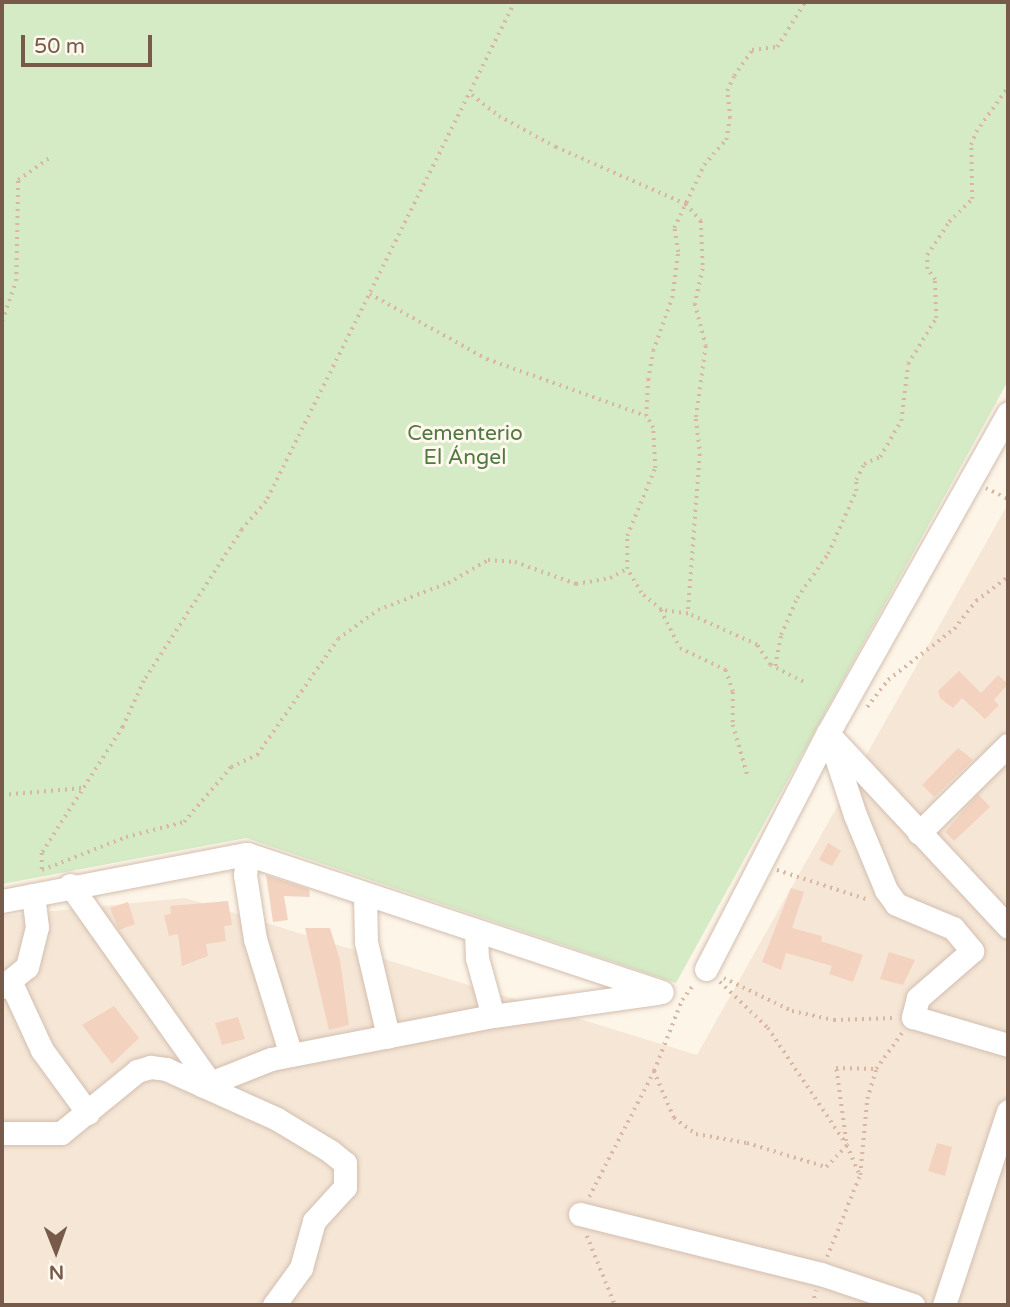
<!DOCTYPE html>
<meta charset="utf-8">
<style>
body{margin:0}
#map{position:relative;width:1010px;height:1307px;overflow:hidden;background:#fdf5e8;font-family:"Varela Round",sans-serif}
div>[style]{position:absolute}
[style*='--x']{left:calc(var(--x)*1px);top:calc(var(--y)*1px);width:calc(var(--w)*1px);rotate:calc(var(--a)*1deg)}
.residential>*{inset:0;background:#f5e6d6}
.green>*{inset:0;background:#d5ebc5}
.building>*{inset:0;background:#f3d3bf}
.path>*{height:3.5px;margin-top:-1.75px;transform-origin:0;background:repeating-linear-gradient(90deg,#d8b6a1 0 2px,transparent 0 7px)}
.roads{filter:drop-shadow(0 0 2px #d2beaf) drop-shadow(0 0 2px #d2beaf)}
.minor>*{height:23px;margin:-11.5px;padding:0 11.5px;transform-origin:11.5px;border-radius:11.5px;background:#fff}
span{translate:-50% -50%;white-space:nowrap;text-align:center;line-height:1.15;-webkit-text-stroke:6px #fff8ef;paint-order:stroke}
.park-label{font-size:21px;color:#517840}
.frame{position:absolute;inset:0;border:4px solid #785a4b;pointer-events:none}
.north{position:absolute;left:21px;top:1216px;width:70px;height:70px;-webkit-text-stroke:5px #fff8ef;paint-order:stroke;rotate:179deg;font-size:19px;font-weight:700;line-height:28px;text-align:center;color:#785a4b}
.north::after{content:'';display:block;margin:auto;width:24px;height:32px;background:#785a4b;clip-path:polygon(50% 0,100% 100%,50% 72%,0 100%)}
.scale{position:absolute;left:21px;top:35px;width:131px;height:32px;box-sizing:border-box;border:4px solid #785a4b;border-top:0;padding-left:9px;font-size:21px;line-height:24px;white-space:nowrap;color:#785a4b;-webkit-text-stroke:5px #fff8ef;paint-order:stroke}
</style>
<div id="map">
<div class="residential">
<div style="clip-path:polygon(1008px 504px,1008px 1305px,2px 1305px,2px 916px,185px 898px,697px 1055px)"></div>
</div>
<div class="green">
<div style="clip-path:polygon(2px 2px,1008px 2px,1008px 381px,676px 983px,246px 838px,2px 884px)"></div>
</div>
<div class="building">
<div style="clip-path:polygon(959px 671px,981px 693px,998px 675px,1008px 684px,994px 700px,999px 705px,985px 719px,962px 698px,953px 708px,940px 698px,938px 691px)"></div>
<div style="clip-path:polygon(958px 748px,973px 760px,934px 797px,922px 785px)"></div>
<div style="clip-path:polygon(978px 794px,990px 807px,954px 841px,945px 832px)"></div>
<div style="clip-path:polygon(828px 843px,841px 851px,832px 866px,819px 860px)"></div>
<div style="clip-path:polygon(266px 875px,309px 889px,310px 897px,284px 896px,288px 920px,273px 922px)"></div>
<div style="clip-path:polygon(791px 888px,804px 892px,792px 928px,822px 936px,821px 941px,863px 955px,853px 982px,829px 974px,832px 966px,786px 953px,781px 970px,762px 962px)"></div>
<div style="clip-path:polygon(228px 901px,232px 925px,224px 926px,226px 941px,206px 944px,208px 956px,182px 966px,178px 934px,169px 936px,164px 915px,171px 914px,170px 906px)"></div>
<div style="clip-path:polygon(128px 902px,135px 924px,119px 930px,110px 908px)"></div>
<div style="clip-path:polygon(305px 928px,330px 928px,340px 960px,349px 1025px,329px 1030px)"></div>
<div style="clip-path:polygon(889px 952px,915px 960px,903px 985px,880px 979px)"></div>
<div style="clip-path:polygon(114px 1006px,139px 1038px,112px 1064px,82px 1025px)"></div>
<div style="clip-path:polygon(238px 1017px,245px 1039px,222px 1045px,215px 1023px)"></div>
<div style="clip-path:polygon(937px 1143px,952px 1147px,945px 1176px,928px 1171px)"></div>
</div>
<div class="path">
<div style="--x:515;--y:2;--w:559;--a:116.47"></div>
<div style="--x:266;--y:502;--w:37;--a:131"></div>
<div style="--x:242;--y:530;--w:180;--a:123"></div>
<div style="--x:144;--y:681;--w:51;--a:114.5"></div>
<div style="--x:123;--y:727;--w:150;--a:122.7"></div>
<div style="--x:42;--y:853;--w:17;--a:90"></div>
<div style="--x:42;--y:870;--w:90;--a:-21.4"></div>
<div style="--x:126;--y:837;--w:60;--a:-14.5"></div>
<div style="--x:184;--y:822;--w:72;--a:-49.5"></div>
<div style="--x:231;--y:767;--w:29;--a:-25"></div>
<div style="--x:257;--y:755;--w:141;--a:-55.1"></div>
<div style="--x:338;--y:639;--w:49;--a:-35.9"></div>
<div style="--x:378;--y:610;--w:75;--a:-21.1"></div>
<div style="--x:448;--y:583;--w:46;--a:-29.9"></div>
<div style="--x:488;--y:560;--w:27;--a:4"></div>
<div style="--x:515;--y:562;--w:65;--a:19.8"></div>
<div style="--x:576;--y:584;--w:35;--a:-10"></div>
<div style="--x:610;--y:578;--w:19;--a:-28"></div>
<div style="--x:472;--y:95;--w:34;--a:38"></div>
<div style="--x:499;--y:116;--w:65;--a:28.5"></div>
<div style="--x:556;--y:147;--w:142;--a:23.7"></div>
<div style="--x:686;--y:204;--w:23;--a:49"></div>
<div style="--x:701;--y:221;--w:48;--a:87.6"></div>
<div style="--x:703;--y:269;--w:36;--a:103"></div>
<div style="--x:695;--y:304;--w:43;--a:75.3"></div>
<div style="--x:706;--y:346;--w:74;--a:97.8"></div>
<div style="--x:696;--y:419;--w:35;--a:83"></div>
<div style="--x:700;--y:454;--w:160;--a:94.3"></div>
<div style="--x:370;--y:294;--w:134;--a:29.1"></div>
<div style="--x:487;--y:359;--w:169;--a:19.7"></div>
<div style="--x:2;--y:321;--w:42;--a:-70.7"></div>
<div style="--x:16;--y:281;--w:101;--a:-88.9"></div>
<div style="--x:18;--y:180;--w:38;--a:-35"></div>
<div style="--x:986;--y:488;--w:25;--a:27"></div>
<div style="--x:661;--y:610;--w:42;--a:63.4"></div>
<div style="--x:680;--y:648;--w:51;--a:25.6"></div>
<div style="--x:726;--y:670;--w:23;--a:72"></div>
<div style="--x:733;--y:692;--w:33;--a:90"></div>
<div style="--x:733;--y:725;--w:54;--a:73.9"></div>
<div style="--x:775;--y:666;--w:32;--a:-79"></div>
<div style="--x:781;--y:635;--w:40;--a:-66.6"></div>
<div style="--x:797;--y:598;--w:54;--a:-54.8"></div>
<div style="--x:828;--y:554;--w:69;--a:-66"></div>
<div style="--x:856;--y:491;--w:11;--a:-90"></div>
<div style="--x:856;--y:480;--w:18;--a:-63"></div>
<div style="--x:864;--y:464;--w:17;--a:-24"></div>
<div style="--x:880;--y:457;--w:42;--a:-59.7"></div>
<div style="--x:901;--y:421;--w:57;--a:-83"></div>
<div style="--x:908;--y:364;--w:54;--a:-58.7"></div>
<div style="--x:936;--y:318;--w:38;--a:-92"></div>
<div style="--x:935;--y:280;--w:14;--a:-126"></div>
<div style="--x:927;--y:269;--w:14;--a:-90"></div>
<div style="--x:927;--y:255;--w:40;--a:-56"></div>
<div style="--x:949;--y:222;--w:33;--a:-45"></div>
<div style="--x:972;--y:199;--w:54;--a:-91.1"></div>
<div style="--x:971;--y:145;--w:14;--a:-69"></div>
<div style="--x:976;--y:132;--w:55;--a:-54.6"></div>
<div style="--x:803;--y:682;--w:37;--a:-153"></div>
<div style="--x:770;--y:665;--w:24;--a:-123"></div>
<div style="--x:757;--y:645;--w:76;--a:-155.8"></div>
<div style="--x:688;--y:614;--w:27;--a:-172"></div>
<div style="--x:661;--y:610;--w:26;--a:-140"></div>
<div style="--x:641;--y:593;--w:28;--a:-120"></div>
<div style="--x:627;--y:569;--w:33;--a:-90"></div>
<div style="--x:627;--y:536;--w:74;--a:-67.6"></div>
<div style="--x:655;--y:468;--w:40;--a:-92.9"></div>
<div style="--x:653;--y:428;--w:14;--a:-120"></div>
<div style="--x:646;--y:416;--w:36;--a:-87"></div>
<div style="--x:648;--y:380;--w:29;--a:-80"></div>
<div style="--x:653;--y:351;--w:56;--a:-70.3"></div>
<div style="--x:672;--y:298;--w:46;--a:-82.6"></div>
<div style="--x:678;--y:252;--w:24;--a:-99"></div>
<div style="--x:674;--y:228;--w:70;--a:-64.5"></div>
<div style="--x:704;--y:165;--w:33;--a:-49"></div>
<div style="--x:726;--y:140;--w:22;--a:-80"></div>
<div style="--x:730;--y:118;--w:27;--a:-96"></div>
<div style="--x:727;--y:91;--w:17;--a:-65"></div>
<div style="--x:734;--y:76;--w:32;--a:-55"></div>
<div style="--x:752;--y:50;--w:25;--a:-7"></div>
<div style="--x:777;--y:47;--w:53;--a:-58.1"></div>
<div style="--x:867;--y:707;--w:34;--a:-52"></div>
<div style="--x:888;--y:680;--w:83;--a:-37.7"></div>
<div style="--x:954;--y:629;--w:36;--a:-52"></div>
<div style="--x:976;--y:601;--w:40;--a:-37"></div>
<div style="--x:2;--y:795;--w:81;--a:-4.9"></div>
<div style="--x:777;--y:870;--w:97;--a:18.1"></div>
<div style="--x:724;--y:978;--w:76;--a:25.9"></div>
<div style="--x:792;--y:1011;--w:43;--a:12.1"></div>
<div style="--x:834;--y:1020;--w:62;--a:-1.8"></div>
<div style="--x:720;--y:982;--w:66;--a:43.8"></div>
<div style="--x:768;--y:1028;--w:141;--a:56"></div>
<div style="--x:847;--y:1145;--w:30;--a:67"></div>
<div style="--x:682;--y:1000;--w:20;--a:-53"></div>
<div style="--x:654;--y:1071;--w:51;--a:66.9"></div>
<div style="--x:674;--y:1118;--w:27;--a:36"></div>
<div style="--x:696;--y:1134;--w:52;--a:10"></div>
<div style="--x:747;--y:1143;--w:83;--a:16.9"></div>
<div style="--x:826;--y:1167;--w:30;--a:-46"></div>
<div style="--x:846;--y:1141;--w:74;--a:-97.8"></div>
<div style="--x:836;--y:1068;--w:40;--a:1.4"></div>
<div style="--x:589;--y:1197;--w:142;--a:-62.7"></div>
<div style="--x:654;--y:1071;--w:76;--a:-68.5"></div>
<div style="--x:587;--y:1236;--w:74;--a:67.9"></div>
<div style="--x:827;--y:1257;--w:88;--a:-68.1"></div>
<div style="--x:860;--y:1175;--w:76;--a:-84.7"></div>
<div style="--x:867;--y:1099;--w:31;--a:-73"></div>
<div style="--x:876;--y:1069;--w:44;--a:-54.2"></div>
<div style="--x:812;--y:1305;--w:15;--a:-74"></div>
</div>
<div class="roads">
<div class="minor">
<div style="--x:828;--y:733;--w:86;--a:71.8"></div>
<div style="--x:855;--y:815;--w:81;--a:67.5"></div>
<div style="--x:886;--y:890;--w:17;--a:54"></div>
<div style="--x:896;--y:904;--w:62;--a:22.8"></div>
<div style="--x:953;--y:928;--w:30;--a:50"></div>
<div style="--x:972;--y:951;--w:72;--a:139"></div>
<div style="--x:918;--y:998;--w:20;--a:105"></div>
<div style="--x:913;--y:1017;--w:99;--a:16.4"></div>
<div style="--x:832;--y:738;--w:258;--a:47"></div>
<div style="--x:919;--y:833;--w:125;--a:-44.7"></div>
<div style="--x:247;--y:854;--w:21;--a:95"></div>
<div style="--x:245;--y:875;--w:65;--a:81.1"></div>
<div style="--x:255;--y:939;--w:121;--a:72.8"></div>
<div style="--x:70;--y:885;--w:242;--a:54.7"></div>
<div style="--x:365;--y:895;--w:47;--a:88.8"></div>
<div style="--x:366;--y:942;--w:97;--a:76.8"></div>
<div style="--x:2;--y:901;--w:249;--a:-10.9"></div>
<div style="--x:247;--y:854;--w:437;--a:18.4"></div>
<div style="--x:476;--y:931;--w:27;--a:88"></div>
<div style="--x:477;--y:958;--w:60;--a:74.6"></div>
<div style="--x:706;--y:969;--w:266;--a:-62.7"></div>
<div style="--x:828;--y:733;--w:367;--a:-60.6"></div>
<div style="--x:11;--y:983;--w:74;--a:65.2"></div>
<div style="--x:42;--y:1050;--w:78;--a:53.9"></div>
<div style="--x:2;--y:987;--w:32;--a:-39"></div>
<div style="--x:27;--y:967;--w:41;--a:-76"></div>
<div style="--x:37;--y:927;--w:32;--a:-97"></div>
<div style="--x:203;--y:1086;--w:73;--a:-21.7"></div>
<div style="--x:271;--y:1059;--w:226;--a:-11"></div>
<div style="--x:493;--y:1016;--w:165;--a:-8"></div>
<div style="--x:2;--y:1133;--w:59;--a:0"></div>
<div style="--x:61;--y:1133;--w:98;--a:-39.2"></div>
<div style="--x:137;--y:1071;--w:14;--a:-17"></div>
<div style="--x:150;--y:1067;--w:16;--a:7"></div>
<div style="--x:166;--y:1069;--w:122;--a:24.2"></div>
<div style="--x:277;--y:1119;--w:62;--a:31.1"></div>
<div style="--x:330;--y:1151;--w:19;--a:39"></div>
<div style="--x:345;--y:1163;--w:24;--a:90"></div>
<div style="--x:345;--y:1187;--w:46;--a:132.4"></div>
<div style="--x:314;--y:1221;--w:49;--a:105.5"></div>
<div style="--x:301;--y:1268;--w:46;--a:126.1"></div>
<div style="--x:580;--y:1214;--w:248;--a:14"></div>
<div style="--x:821;--y:1274;--w:97;--a:18.6"></div>
<div style="--x:944;--y:1305;--w:204;--a:-71.7"></div>
</div>
</div>
<div class="park-label">
<span style="left:465px;top:446px">Cementerio<br>El Ángel</span>
</div>
<div class="frame"></div>
<div class="north">N</div>
<div class="scale">50 m</div>
</div>
